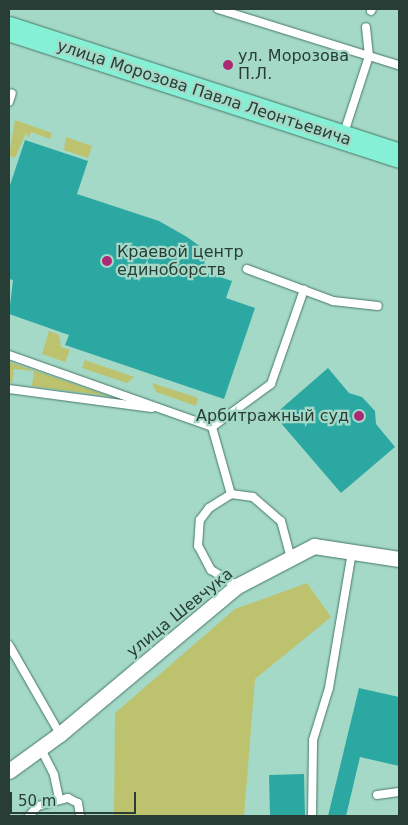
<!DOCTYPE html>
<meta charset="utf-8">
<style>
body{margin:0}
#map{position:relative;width:408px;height:825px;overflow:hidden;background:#a5d9c7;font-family:"DejaVu Sans",sans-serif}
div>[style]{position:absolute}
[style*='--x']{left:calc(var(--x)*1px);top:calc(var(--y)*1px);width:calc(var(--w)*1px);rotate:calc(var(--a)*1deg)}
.green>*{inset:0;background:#bdc26e}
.building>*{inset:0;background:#2ca8a3}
.roads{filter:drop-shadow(0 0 1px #467767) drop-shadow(0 0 1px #467767)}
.service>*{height:8px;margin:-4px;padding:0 4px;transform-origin:4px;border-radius:4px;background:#fff}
.minor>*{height:15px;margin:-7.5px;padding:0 7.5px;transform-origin:7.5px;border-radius:7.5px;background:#fff}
.primary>*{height:24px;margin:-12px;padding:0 12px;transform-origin:12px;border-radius:12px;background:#86f0d6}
.dots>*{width:14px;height:14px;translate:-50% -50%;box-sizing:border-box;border:2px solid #a5d9c7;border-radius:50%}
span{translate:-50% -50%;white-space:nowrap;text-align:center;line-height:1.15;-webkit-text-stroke:4.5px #a5d9c7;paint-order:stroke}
.poi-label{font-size:16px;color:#283d36}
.left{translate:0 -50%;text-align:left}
.right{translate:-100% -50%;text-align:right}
.street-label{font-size:16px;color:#283d36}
.frame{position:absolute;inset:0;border:10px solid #283d36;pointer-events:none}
.scale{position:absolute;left:10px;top:792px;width:126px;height:22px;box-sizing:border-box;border:2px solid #283d36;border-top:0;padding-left:6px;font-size:15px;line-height:18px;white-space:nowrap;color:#283d36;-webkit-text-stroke:4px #a5d9c7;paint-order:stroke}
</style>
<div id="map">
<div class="green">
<div style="clip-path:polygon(15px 120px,52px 133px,50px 139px,31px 132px,29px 138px,26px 133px,15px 158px,9px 155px)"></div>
<div style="clip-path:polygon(66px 137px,92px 146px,88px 158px,64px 150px)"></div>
<div style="clip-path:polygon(49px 331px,59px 335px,61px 347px,70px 350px,65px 362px,42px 354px)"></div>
<div style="clip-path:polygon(85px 360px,134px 377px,127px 383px,82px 368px)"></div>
<div style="clip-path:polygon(9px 362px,109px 396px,32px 386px,34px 371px,14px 369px,12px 383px,9px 382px)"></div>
<div style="clip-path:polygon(152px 383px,198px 398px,196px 406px,156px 392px)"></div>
<div style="clip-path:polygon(307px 583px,331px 617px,255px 679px,244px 816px,114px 816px,115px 713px,235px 609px)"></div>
</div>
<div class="building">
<div style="clip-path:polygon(25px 140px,88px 161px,77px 194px,159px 221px,187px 237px,208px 252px,202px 271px,232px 281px,226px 298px,255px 308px,224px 399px,65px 345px,69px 335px,9px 314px,13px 280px,9px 279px,9px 188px)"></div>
<div style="clip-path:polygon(328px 368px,349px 393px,362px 397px,375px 411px,376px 424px,395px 447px,341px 493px,274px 415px)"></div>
<div style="clip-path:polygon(359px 688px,399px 697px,399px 766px,360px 757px,346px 816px,328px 816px)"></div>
<div style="clip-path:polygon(304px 774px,305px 816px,270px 816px,269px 775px)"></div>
</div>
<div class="roads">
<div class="service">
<div style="--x:218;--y:9;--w:158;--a:17.3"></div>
<div style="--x:369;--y:56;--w:29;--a:-96"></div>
<div style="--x:371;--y:11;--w:2;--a:-63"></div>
<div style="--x:9;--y:102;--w:9;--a:-72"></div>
<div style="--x:343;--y:136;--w:84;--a:-72"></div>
<div style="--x:369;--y:56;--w:31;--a:17"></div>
<div style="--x:247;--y:269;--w:92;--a:20.4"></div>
<div style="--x:333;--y:301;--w:45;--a:6.3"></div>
<div style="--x:9;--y:355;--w:215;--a:19.5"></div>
<div style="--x:212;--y:427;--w:70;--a:74.2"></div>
<div style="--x:9;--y:389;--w:144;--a:7.6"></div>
<div style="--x:212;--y:427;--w:73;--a:-36.1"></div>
<div style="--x:271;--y:384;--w:100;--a:-70.7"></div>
<div style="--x:237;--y:586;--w:31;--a:-148"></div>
<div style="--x:211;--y:570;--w:27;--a:-118"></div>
<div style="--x:198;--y:546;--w:26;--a:-86"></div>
<div style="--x:200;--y:520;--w:15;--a:-53"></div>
<div style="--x:209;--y:508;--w:26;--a:-32"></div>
<div style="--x:231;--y:494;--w:22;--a:8"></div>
<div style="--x:253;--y:497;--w:37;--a:41"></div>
<div style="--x:281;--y:521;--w:38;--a:75"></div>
<div style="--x:9;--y:645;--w:103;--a:60.2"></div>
<div style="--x:41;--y:749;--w:29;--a:63"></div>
<div style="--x:54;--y:775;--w:25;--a:78"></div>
<div style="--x:377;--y:795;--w:22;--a:-8"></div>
<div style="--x:29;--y:816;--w:13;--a:-48"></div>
<div style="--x:38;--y:806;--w:31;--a:-15"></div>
<div style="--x:68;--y:798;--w:11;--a:27"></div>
<div style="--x:78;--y:803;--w:13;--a:81"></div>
<div style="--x:312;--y:816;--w:76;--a:-89.2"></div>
<div style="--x:313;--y:740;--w:54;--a:-72.9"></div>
<div style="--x:329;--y:688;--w:138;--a:-80.4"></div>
</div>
<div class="minor">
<div style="--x:9;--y:771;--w:63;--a:-36"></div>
<div style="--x:60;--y:734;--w:231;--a:-39.9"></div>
<div style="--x:237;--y:586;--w:87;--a:-27.5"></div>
<div style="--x:314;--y:546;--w:86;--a:8.7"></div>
</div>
<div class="primary">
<div style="--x:9;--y:29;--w:410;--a:18"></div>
</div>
</div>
<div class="dots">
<div style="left:228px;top:65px;background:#ad2973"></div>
<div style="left:107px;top:261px;background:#ad2973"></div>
<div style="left:359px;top:416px;background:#ad2973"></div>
</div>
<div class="poi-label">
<span class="left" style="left:238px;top:65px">ул. Морозова<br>П.Л.</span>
<span class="left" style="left:117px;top:261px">Краевой центр<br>единоборств</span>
<span class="right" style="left:349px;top:416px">Арбитражный суд</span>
</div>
<div class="street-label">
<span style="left:204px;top:93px;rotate:18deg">улица Морозова Павла Леонтьевича</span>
<span style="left:180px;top:613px;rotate:-39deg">улица Шевчука</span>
</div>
<div class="frame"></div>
<div class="scale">50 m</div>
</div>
